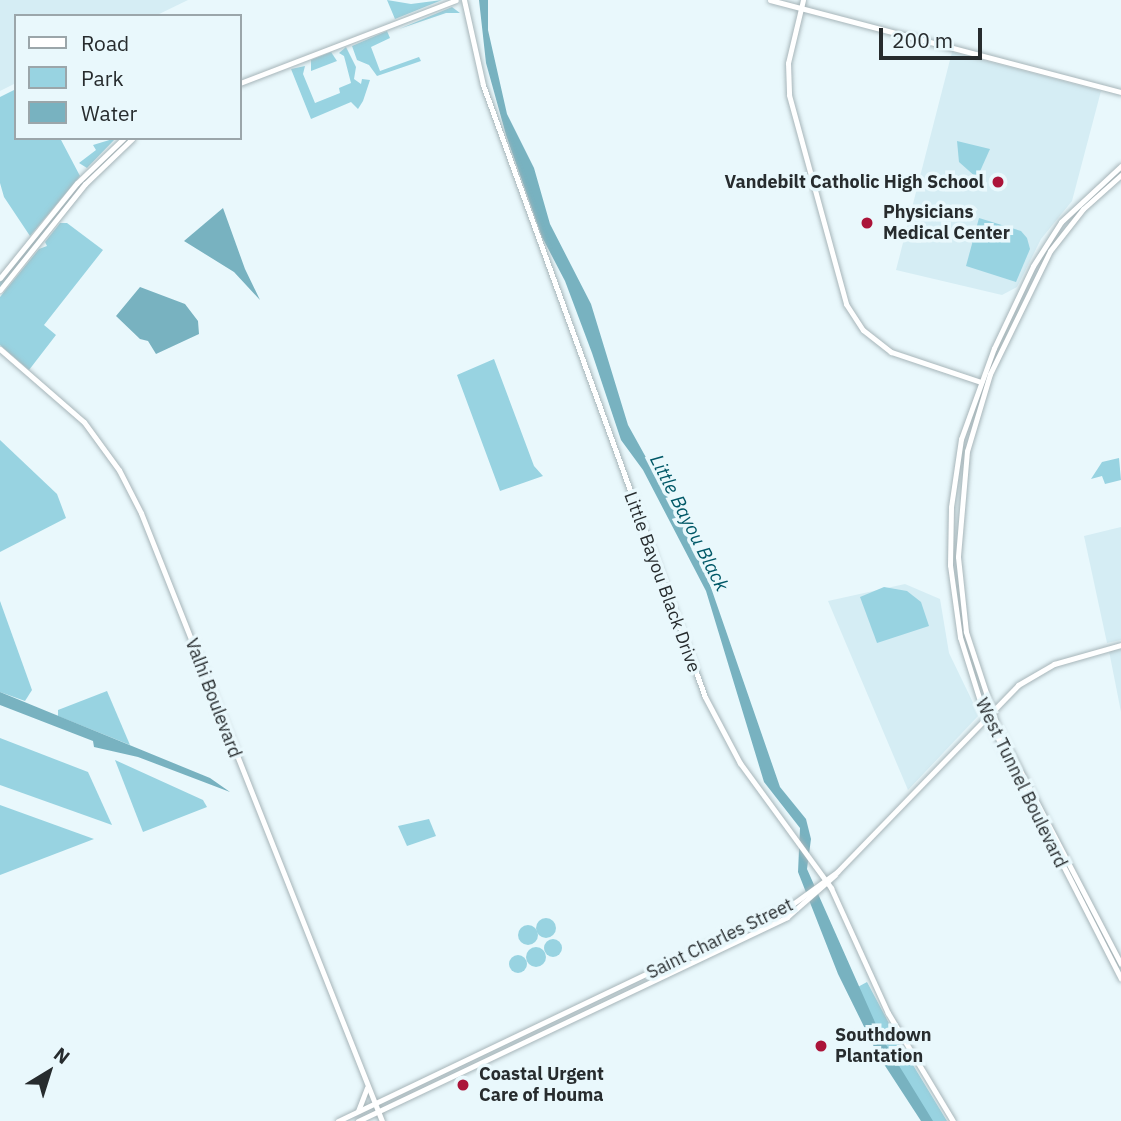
<!DOCTYPE html>
<style>
body{margin:0}
#map{position:relative;width:1121px;height:1121px;overflow:hidden;background:#e9f8fc;font-family:"IBM Plex Sans",sans-serif}
div>[style]{position:absolute}
[style*='--x']{left:calc(var(--x)*1px);top:calc(var(--y)*1px);width:calc(var(--w)*1px);rotate:calc(var(--a)*1deg)}
.built>*{inset:0;background:#d5edf4}
.green>*{inset:0;background:#98d3e1}
.round{border-radius:50%}
.water>*{inset:0;background:#78b2c0}
.roads{filter:drop-shadow(0 0 2px #a7b5b9) drop-shadow(0 0 2px #a7b5b9)}
.secondary>*{height:5px;margin:-2.5px;padding:0 2.5px;transform-origin:2.5px;border-radius:2.5px;background:#fff}
.dots>*{width:19px;height:19px;translate:-50% -50%;box-sizing:border-box;border:4px solid #e9f8fc;border-radius:50%}
span{translate:-50% -50%;white-space:nowrap;text-align:center;line-height:1.15;-webkit-text-stroke:7px #e9f8fc;paint-order:stroke}
.poi-label{font-size:18px;color:#272c2e;font-weight:700}
.right{translate:-100% -50%;text-align:right}
.left{translate:0 -50%;text-align:left}
.street-label{font-size:18px;color:#272c2e}
.water-label{font-size:19px;color:#005867;font-style:italic}
.legend{position:absolute;left:14px;top:14px;width:228px;height:126px;box-sizing:border-box;background:#e9f8fc;border:2px solid #9ba6aa;margin:0;padding:9px 12px;list-style:none;font-size:21px;color:#272c2e}
.legend li{display:flex;align-items:center;gap:14px;height:35px}
.legend b{width:35px;border:2px solid #9ba6aa}
.north{position:absolute;left:14px;top:1037px;width:70px;height:70px;-webkit-text-stroke:5px #e9f8fc;paint-order:stroke;rotate:38deg;font-size:19px;font-weight:700;line-height:28px;text-align:center;color:#272c2e}
.north::after{content:'';display:block;margin:auto;width:24px;height:32px;background:#272c2e;clip-path:polygon(50% 0,100% 100%,50% 72%,0 100%)}
.scale{position:absolute;left:879px;top:28px;width:103px;height:32px;box-sizing:border-box;border:4px solid #272c2e;border-top:0;padding-left:9px;font-size:21px;line-height:24px;white-space:nowrap;color:#272c2e;-webkit-text-stroke:5px #e9f8fc;paint-order:stroke}
</style>
<div id="map">
<div class="built">
<div style="clip-path:polygon(0 0,188px 0,155px 16px,16px 16px,16px 83px,0 91px)"></div>
<div style="clip-path:polygon(952px 52px,1101px 91px,1072px 201px,1041px 239px,1017px 287px,1002px 295px,896px 270px)"></div>
<div style="clip-path:polygon(1121px 527px,1121px 640px,1107px 643px,1084px 536px)"></div>
<div style="clip-path:polygon(905px 584px,940px 599px,949px 653px,979px 715px,908px 790px,828px 601px)"></div>
<div style="clip-path:polygon(1121px 649px,1121px 712px,1109px 651px)"></div>
</div>
<div class="green">
<div style="clip-path:polygon(387px 0,411px 4px,442px 0,395px 19px)"></div>
<div style="clip-path:polygon(452px 7px,460px 13px,446px 13px,399px 29px)"></div>
<div style="clip-path:polygon(387px 31px,390px 38px,371px 47px,380px 71px,419px 57px,421px 61px,377px 76px,369px 65px,357px 60px,352px 46px)"></div>
<div style="clip-path:polygon(346px 47px,356px 67px,354px 79px,361px 84px,362px 79px,370px 80px,363px 101px,358px 109px,351px 102px,311px 119px,291px 69px,305px 66px,303px 74px,315px 103px,340px 93px,339px 88px,351px 83px,344px 56px,339px 53px)"></div>
<div style="clip-path:polygon(331px 52px,337px 61px,311px 71px,311px 60px)"></div>
<div style="clip-path:polygon(16px 89px,16px 138px,60px 138px,80px 176px,30px 236px,4px 197px,0 183px,0 97px)"></div>
<div style="clip-path:polygon(116px 138px,87px 168px,79px 163px,96px 150px,93px 145px)"></div>
<div style="clip-path:polygon(957px 141px,990px 149px,977px 178px,959px 162px)"></div>
<div style="clip-path:polygon(70px 196px,73px 198px,0 289px,0 282px)"></div>
<div style="clip-path:polygon(979px 218px,1021px 231px,1027px 238px,1030px 249px,1016px 282px,966px 266px)"></div>
<div style="clip-path:polygon(60px 223px,67px 223px,103px 250px,44px 325px,56px 335px,29px 370px,0 345px,0 297px,39px 249px,47px 246px,45px 242px)"></div>
<div style="clip-path:polygon(494px 359px,534px 466px,543px 476px,500px 491px,457px 375px)"></div>
<div style="clip-path:polygon(0 440px,57px 494px,66px 518px,0 552px)"></div>
<div style="clip-path:polygon(1119px 458px,1121px 480px,1105px 484px,1102px 476px,1091px 479px,1102px 462px)"></div>
<div style="clip-path:polygon(884px 587px,907px 591px,921px 602px,929px 626px,877px 643px,860px 597px)"></div>
<div style="clip-path:polygon(0 601px,32px 690px,25px 701px,0 692px)"></div>
<div style="clip-path:polygon(107px 691px,130px 745px,58px 716px,58px 710px)"></div>
<div style="clip-path:polygon(0 738px,88px 772px,112px 825px,0 785px)"></div>
<div style="clip-path:polygon(115px 760px,203px 800px,207px 807px,143px 832px)"></div>
<div style="clip-path:polygon(0 805px,94px 839px,0 875px)"></div>
<div style="clip-path:polygon(429px 819px,436px 836px,407px 846px,398px 826px)"></div>
<div class="round" style="left:536px;top:918px;width:20px;height:20px"></div>
<div class="round" style="left:518px;top:925px;width:20px;height:20px"></div>
<div class="round" style="left:544px;top:939px;width:18px;height:18px"></div>
<div class="round" style="left:526px;top:947px;width:20px;height:20px"></div>
<div class="round" style="left:509px;top:955px;width:18px;height:18px"></div>
<div style="clip-path:polygon(867px 982px,899px 1042px,947px 1121px,930px 1121px,886px 1049px,856px 988px)"></div>
</div>
<div class="water">
<div style="clip-path:polygon(479px 0,488px 0,488px 30px,507px 114px,534px 168px,550px 224px,591px 304px,628px 425px,699px 553px,780px 787px,806px 819px,811px 839px,807px 869px,882px 1038px,933px 1121px,921px 1121px,878px 1055px,838px 974px,798px 872px,800px 828px,764px 782px,706px 591px,643px 470px,621px 440px,592px 353px,565px 281px,542px 237px,506px 135px,486px 63px)"></div>
<div style="clip-path:polygon(223px 208px,245px 269px,260px 300px,234px 272px,184px 241px)"></div>
<div style="clip-path:polygon(140px 287px,185px 304px,198px 321px,199px 334px,156px 354px,148px 341px,140px 339px,116px 316px)"></div>
<div style="clip-path:polygon(0 692px,210px 778px,230px 792px,138px 757px,94px 747px,93px 741px,0 705px)"></div>
</div>
<div class="roads">
<div class="secondary">
<div style="--x:464;--y:0;--w:87;--a:77.4"></div>
<div style="--x:483;--y:85;--w:651;--a:70.06"></div>
<div style="--x:705;--y:697;--w:75;--a:62.1"></div>
<div style="--x:740;--y:763;--w:155;--a:53.9"></div>
<div style="--x:831;--y:888;--w:137;--a:65.5"></div>
<div style="--x:888;--y:1013;--w:126;--a:59"></div>
<div style="--x:770;--y:0;--w:363;--a:14.7"></div>
<div style="--x:803;--y:0;--w:65;--a:103.4"></div>
<div style="--x:788;--y:63;--w:32;--a:88"></div>
<div style="--x:789;--y:95;--w:217;--a:74.7"></div>
<div style="--x:846;--y:304;--w:31;--a:57"></div>
<div style="--x:863;--y:330;--w:36;--a:38"></div>
<div style="--x:891;--y:352;--w:95;--a:18.4"></div>
<div style="--x:240;--y:83;--w:231;--a:-21"></div>
<div style="--x:1121;--y:166;--w:82;--a:137"></div>
<div style="--x:1061;--y:222;--w:52;--a:122.5"></div>
<div style="--x:1033;--y:266;--w:91;--a:115.4"></div>
<div style="--x:994;--y:348;--w:97;--a:109.9"></div>
<div style="--x:961;--y:439;--w:69;--a:98.4"></div>
<div style="--x:951;--y:507;--w:58;--a:91"></div>
<div style="--x:950;--y:565;--w:73;--a:82.1"></div>
<div style="--x:960;--y:637;--w:73;--a:72.6"></div>
<div style="--x:982;--y:707;--w:305;--a:62.9"></div>
<div style="--x:1121;--y:175;--w:51;--a:138.2"></div>
<div style="--x:1083;--y:209;--w:53;--a:128.2"></div>
<div style="--x:1050;--y:251;--w:137;--a:116"></div>
<div style="--x:990;--y:374;--w:80;--a:106.6"></div>
<div style="--x:967;--y:451;--w:106;--a:94.9"></div>
<div style="--x:958;--y:557;--w:75;--a:83.9"></div>
<div style="--x:966;--y:632;--w:99;--a:71.7"></div>
<div style="--x:997;--y:726;--w:268;--a:62.5"></div>
<div style="--x:0;--y:278;--w:122;--a:-51"></div>
<div style="--x:77;--y:183;--w:65;--a:-43.8"></div>
<div style="--x:0;--y:290;--w:136;--a:-51.3"></div>
<div style="--x:85;--y:184;--w:66;--a:-43.8"></div>
<div style="--x:0;--y:349;--w:111;--a:41"></div>
<div style="--x:84;--y:422;--w:59;--a:53.9"></div>
<div style="--x:119;--y:470;--w:48;--a:62.9"></div>
<div style="--x:141;--y:513;--w:654;--a:68.38"></div>
<div style="--x:358;--y:1111;--w:25;--a:-69"></div>
<div style="--x:338;--y:1121;--w:505;--a:-25.55"></div>
<div style="--x:794;--y:903;--w:53;--a:-35.8"></div>
<div style="--x:837;--y:872;--w:260;--a:-45.9"></div>
<div style="--x:1018;--y:685;--w:42;--a:-30.3"></div>
<div style="--x:1054;--y:664;--w:70;--a:-15.8"></div>
<div style="--x:358;--y:1121;--w:475;--a:-25.4"></div>
<div style="--x:787;--y:917;--w:64;--a:-41.2"></div>
</div>
</div>
<div class="dots">
<div style="left:998px;top:182px;background:#ab1439"></div>
<div style="left:867px;top:223px;background:#ab1439"></div>
<div style="left:821px;top:1046px;background:#ab1439"></div>
<div style="left:463px;top:1085px;background:#ab1439"></div>
</div>
<div class="poi-label">
<span class="right" style="left:984px;top:182px">Vandebilt Catholic High School</span>
<span class="left" style="left:883px;top:223px">Physicians<br>Medical Center</span>
<span class="left" style="left:835px;top:1046px">Southdown<br>Plantation</span>
<span class="left" style="left:479px;top:1085px">Coastal Urgent<br>Care of Houma</span>
</div>
<div class="street-label">
<span style="left:662px;top:582px;rotate:70deg">Little Bayou Black Drive</span>
<span style="left:213px;top:698px;rotate:69deg">Valhi Boulevard</span>
<span style="left:1021px;top:783px;rotate:64deg">West Tunnel Boulevard</span>
<span style="left:720px;top:939px;rotate:-26deg">Saint Charles Street</span>
</div>
<div class="water-label">
<span style="left:689px;top:523px;rotate:63deg">Little Bayou Black</span>
</div>
<ul class="legend">
<li><b style="height:9px;background:#fff"></b>Road</li>
<li><b style="height:19px;background:#98d3e1"></b>Park</li>
<li><b style="height:19px;background:#78b2c0"></b>Water</li>
</ul>
<div class="north">N</div>
<div class="scale">200 m</div>
</div>
